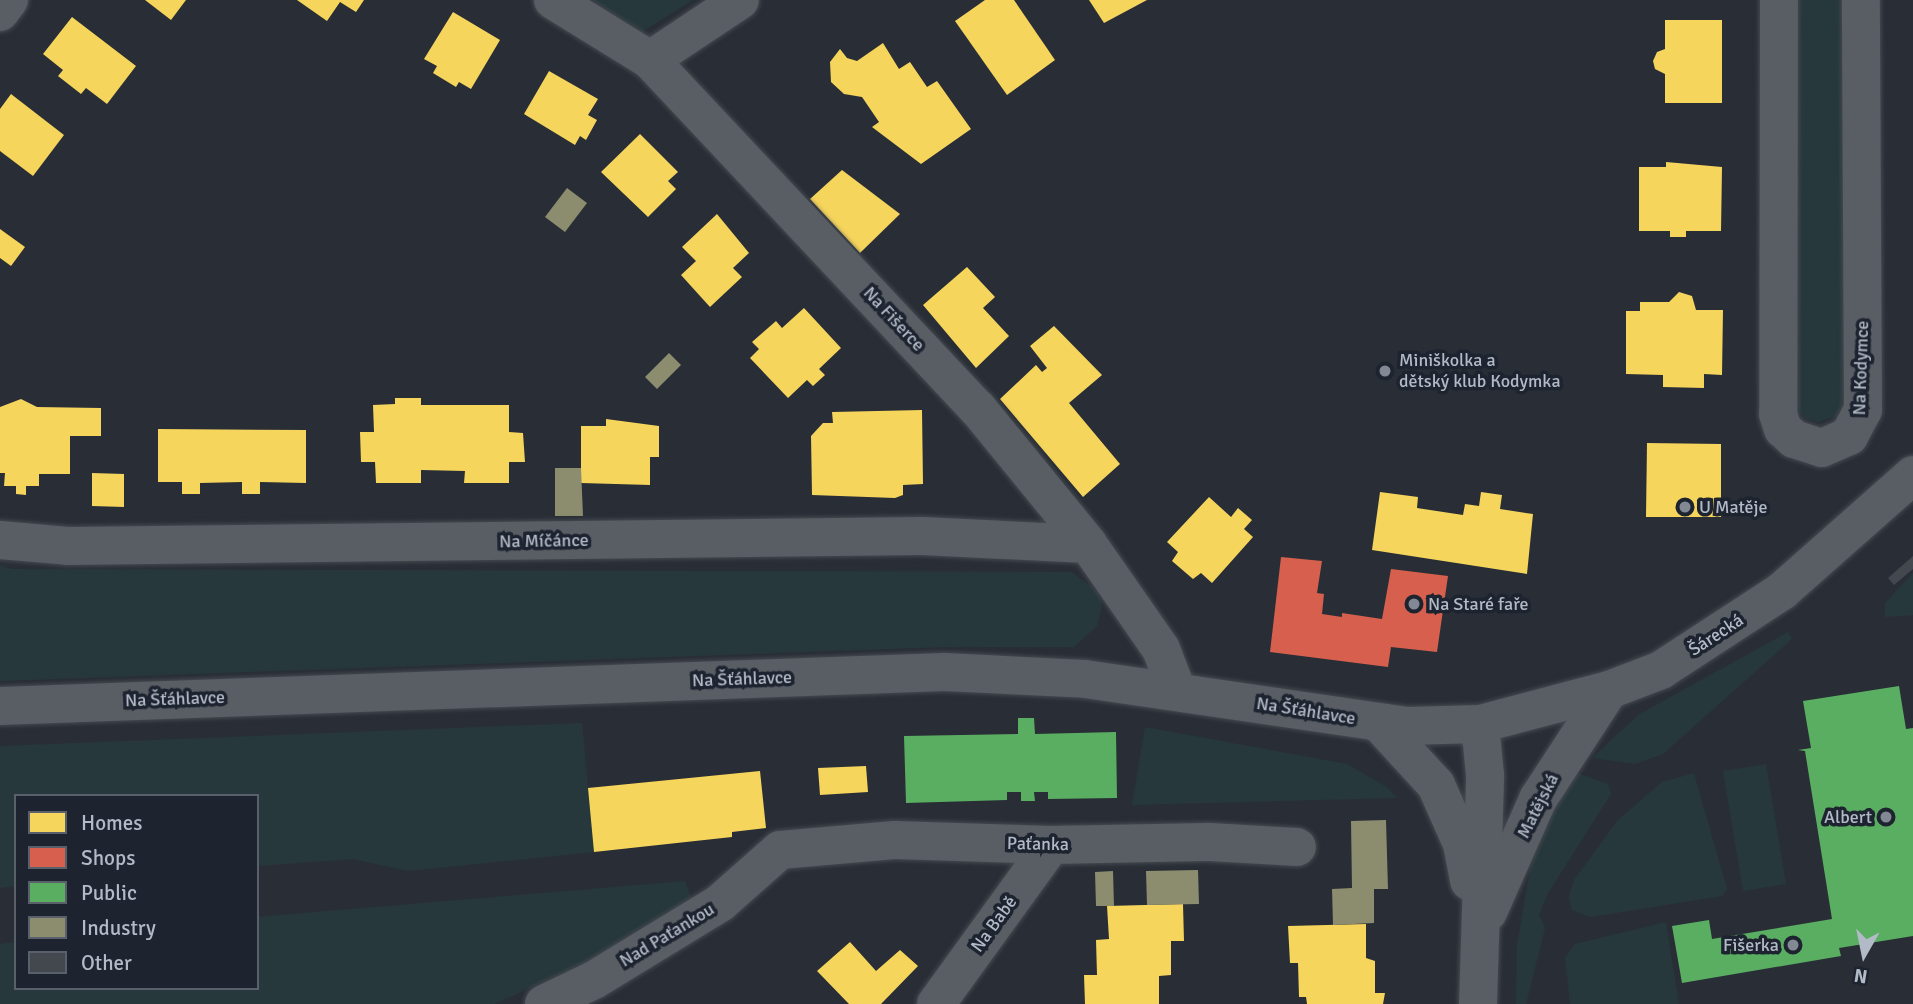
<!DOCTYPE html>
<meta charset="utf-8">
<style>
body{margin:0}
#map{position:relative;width:1913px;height:1004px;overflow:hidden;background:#292e36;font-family:Signika,sans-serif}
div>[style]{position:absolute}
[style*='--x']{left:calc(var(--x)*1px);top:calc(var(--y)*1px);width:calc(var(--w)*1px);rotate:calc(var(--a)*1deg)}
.green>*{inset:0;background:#26383b}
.homes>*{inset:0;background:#f6d55c}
.shops>*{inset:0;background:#d6604d}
.public>*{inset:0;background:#5aae61}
.industry>*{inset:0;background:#8c8c6e}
.building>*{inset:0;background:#43484e}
.roads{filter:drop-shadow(0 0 2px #45494f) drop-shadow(0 0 2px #45494f)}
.minor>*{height:38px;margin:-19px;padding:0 19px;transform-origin:19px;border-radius:19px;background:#595d64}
.dots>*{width:19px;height:19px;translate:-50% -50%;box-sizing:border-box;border:4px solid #1d2430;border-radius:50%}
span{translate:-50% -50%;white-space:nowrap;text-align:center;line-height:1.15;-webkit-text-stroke:7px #1d2430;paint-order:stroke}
.street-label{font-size:18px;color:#b3bac7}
.poi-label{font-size:18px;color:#b3bac7}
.left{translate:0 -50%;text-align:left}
.right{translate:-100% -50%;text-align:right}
.legend{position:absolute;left:14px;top:794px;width:245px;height:196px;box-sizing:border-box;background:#1d2430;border:2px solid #59606c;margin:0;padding:9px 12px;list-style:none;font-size:21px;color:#b3bac7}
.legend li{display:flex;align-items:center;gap:14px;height:35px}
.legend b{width:35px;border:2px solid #59606c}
.north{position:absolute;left:1829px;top:920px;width:70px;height:70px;-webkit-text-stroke:5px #1d2430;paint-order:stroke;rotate:189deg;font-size:19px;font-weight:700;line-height:28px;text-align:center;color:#b3bac7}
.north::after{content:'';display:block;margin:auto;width:24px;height:32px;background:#b3bac7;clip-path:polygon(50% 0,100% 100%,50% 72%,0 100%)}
</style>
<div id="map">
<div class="green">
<div style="clip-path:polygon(591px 0,693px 0,642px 32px)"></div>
<div style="clip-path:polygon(1791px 0,1847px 0,1849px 401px,1837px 416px,1818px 422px,1805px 418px,1793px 405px)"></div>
<div style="clip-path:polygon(0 565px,11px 569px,1071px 572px,1099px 592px,1102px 606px,1097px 626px,1074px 647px,945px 647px,0 681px)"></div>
<div style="clip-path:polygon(1913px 573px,1913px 615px,1885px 617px,1885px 603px)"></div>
<div style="clip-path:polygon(1788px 632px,1792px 639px,1663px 754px,1635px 764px,1592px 758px,1638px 715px)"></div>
<div style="clip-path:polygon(582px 723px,594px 852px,408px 871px,353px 859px,257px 866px,257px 796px,16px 796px,16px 886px,0 888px,0 746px)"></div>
<div style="clip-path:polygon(1145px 727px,1347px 764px,1388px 788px,1397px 798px,1132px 805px)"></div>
<div style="clip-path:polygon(1766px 764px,1786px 884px,1743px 891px,1723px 771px)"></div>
<div style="clip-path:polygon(1577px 773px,1608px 784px,1611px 794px,1548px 893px,1539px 915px,1545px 928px,1526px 1004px,1516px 1004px,1517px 945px,1531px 864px,1554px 810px)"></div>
<div style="clip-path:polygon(1694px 773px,1727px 889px,1722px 896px,1591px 917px,1572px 910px,1569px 897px,1574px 880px,1618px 820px,1662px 782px)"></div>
<div style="clip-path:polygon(685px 881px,694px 905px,590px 961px,494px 1004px,0 1004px,0 944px,16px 942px,16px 988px,257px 988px,257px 917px)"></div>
<div style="clip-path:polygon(1666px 922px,1679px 1004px,1570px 1004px,1565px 958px,1575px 944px)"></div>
</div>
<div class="homes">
<div style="clip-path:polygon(145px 0,186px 0,171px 20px)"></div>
<div style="clip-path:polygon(297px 0,364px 0,356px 12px,340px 2px,327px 21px)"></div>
<div style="clip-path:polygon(985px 0,1014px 0,1055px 60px,1007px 95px,955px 21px)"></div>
<div style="clip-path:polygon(1089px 0,1147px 0,1104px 23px)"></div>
<div style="clip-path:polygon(453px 12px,500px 40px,471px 89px,459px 82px,456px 87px,433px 73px,437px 66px,424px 59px)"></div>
<div style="clip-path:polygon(72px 17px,136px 66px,107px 104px,86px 88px,81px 94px,58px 76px,63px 70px,43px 54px)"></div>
<div style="clip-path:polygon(1665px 20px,1722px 20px,1722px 103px,1665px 103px,1665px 74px,1655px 69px,1653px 61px,1657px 52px,1665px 49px)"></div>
<div style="clip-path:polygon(883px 43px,899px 69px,910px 62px,927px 87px,937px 81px,971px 129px,921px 164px,872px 127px,879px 122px,862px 97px,844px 94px,831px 82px,830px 62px,840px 49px,847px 58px,857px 61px)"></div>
<div style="clip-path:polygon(549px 71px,598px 99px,588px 115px,597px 120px,586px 140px,580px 136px,575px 145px,524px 114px)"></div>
<div style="clip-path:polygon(11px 94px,64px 135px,33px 176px,0 151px,0 109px)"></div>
<div style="clip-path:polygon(640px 134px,678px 172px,668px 181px,676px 189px,648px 217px,601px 172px)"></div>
<div style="clip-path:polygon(1666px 162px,1722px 167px,1721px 231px,1686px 231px,1686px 237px,1670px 237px,1670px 231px,1639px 231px,1639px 167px,1666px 167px)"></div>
<div style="clip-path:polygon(842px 170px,900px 214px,860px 253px,810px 199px)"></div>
<div style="clip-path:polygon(717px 214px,749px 253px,733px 268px,742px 277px,710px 307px,681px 275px,696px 261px,682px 247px)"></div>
<div style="clip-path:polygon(0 229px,25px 247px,11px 266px,0 258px)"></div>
<div style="clip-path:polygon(967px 267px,995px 297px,983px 308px,1009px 336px,976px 368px,923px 305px)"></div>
<div style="clip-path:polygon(1679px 292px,1692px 296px,1696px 310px,1723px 310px,1722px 375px,1704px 374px,1704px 388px,1663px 387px,1663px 375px,1626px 374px,1626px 311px,1640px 311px,1640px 302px,1669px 302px)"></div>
<div style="clip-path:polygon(804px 308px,841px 348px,819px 369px,825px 375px,813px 386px,807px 380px,788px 398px,750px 358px,759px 349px,752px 342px,776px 321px,782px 328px)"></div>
<div style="clip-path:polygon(1054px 326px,1102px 375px,1069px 403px,1120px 464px,1083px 497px,1000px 399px,1036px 365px,1042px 372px,1047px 368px,1030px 346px)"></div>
<div style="clip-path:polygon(395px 398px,421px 398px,421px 405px,509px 405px,509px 432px,523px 433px,525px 462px,509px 462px,509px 483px,464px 483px,465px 471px,421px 470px,421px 483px,376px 483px,375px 462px,361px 462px,360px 432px,374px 432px,373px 405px,395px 404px)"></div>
<div style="clip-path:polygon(21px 399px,37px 407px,101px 408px,101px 436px,70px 436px,70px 474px,39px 474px,39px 486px,26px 486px,26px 495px,16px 494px,16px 486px,4px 486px,5px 473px,0 473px,0 407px)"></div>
<div style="clip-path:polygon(922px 410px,923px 484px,903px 485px,903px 495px,895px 498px,812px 495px,811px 436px,823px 423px,833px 423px,832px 412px)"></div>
<div style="clip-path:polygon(606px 419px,659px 426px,659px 457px,650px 457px,650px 485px,581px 483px,581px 426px,606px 426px)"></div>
<div style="clip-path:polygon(158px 429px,306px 430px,306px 483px,260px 482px,260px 494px,242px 494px,242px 482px,200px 483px,200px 494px,182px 494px,182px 482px,158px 482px)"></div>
<div style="clip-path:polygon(1647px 443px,1721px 444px,1721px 517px,1646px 517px)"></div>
<div style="clip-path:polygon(92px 473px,124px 474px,124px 507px,92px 506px)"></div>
<div style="clip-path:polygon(1380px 492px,1418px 497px,1417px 508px,1463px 515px,1465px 504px,1479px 506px,1481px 492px,1502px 495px,1500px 509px,1533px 514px,1527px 574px,1372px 550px)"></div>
<div style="clip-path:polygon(1209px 497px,1231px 517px,1238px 508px,1252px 520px,1244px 529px,1253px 537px,1212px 583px,1201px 573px,1193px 579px,1172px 561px,1178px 552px,1167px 542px)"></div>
<div style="clip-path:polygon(866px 766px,868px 792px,820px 795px,818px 768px)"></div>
<div style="clip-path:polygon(760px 771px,766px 828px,732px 832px,732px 837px,594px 852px,588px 788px)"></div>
<div style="clip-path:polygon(1183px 904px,1184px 941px,1171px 941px,1171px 975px,1159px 976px,1159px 1004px,1085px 1004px,1084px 975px,1097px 975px,1096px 940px,1109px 939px,1107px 906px)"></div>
<div style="clip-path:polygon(1366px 924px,1366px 958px,1375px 961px,1375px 993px,1385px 993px,1383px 1004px,1307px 1004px,1306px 997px,1299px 997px,1298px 963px,1290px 963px,1288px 926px)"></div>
<div style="clip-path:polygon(850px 942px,876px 971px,900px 950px,918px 966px,881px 1004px,849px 1004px,817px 971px)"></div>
</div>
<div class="shops">
<div style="clip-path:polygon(1281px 557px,1322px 561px,1317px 593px,1324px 594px,1322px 614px,1342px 617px,1342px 613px,1382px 619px,1391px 569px,1448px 576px,1437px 652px,1391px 647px,1388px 667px,1270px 652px)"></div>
</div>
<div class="public">
<div style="clip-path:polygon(1899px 686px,1906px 729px,1913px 728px,1913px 936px,1839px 948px,1841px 956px,1682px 983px,1672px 926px,1709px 920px,1712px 939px,1832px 919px,1805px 751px,1798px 750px,1811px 748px,1803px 701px)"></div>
<div style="clip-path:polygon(1018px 718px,1034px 718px,1035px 734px,1116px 732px,1117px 798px,1048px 799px,1048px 792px,1034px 792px,1035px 801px,1021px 801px,1021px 792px,1007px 792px,1007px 800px,906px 803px,904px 736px,1018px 734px)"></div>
</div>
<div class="industry">
<div style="clip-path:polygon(567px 188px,587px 203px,565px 232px,545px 217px)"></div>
<div style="clip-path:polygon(669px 353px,681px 365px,657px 389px,645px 377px)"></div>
<div style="clip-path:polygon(555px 468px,581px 468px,583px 516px,555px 516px)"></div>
<div style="clip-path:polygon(1386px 820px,1388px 889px,1374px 889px,1374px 923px,1333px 925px,1332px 889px,1352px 888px,1351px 821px)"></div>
<div style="clip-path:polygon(1198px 870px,1199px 904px,1147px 905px,1146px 871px)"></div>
<div style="clip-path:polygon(1113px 871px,1114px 906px,1096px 906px,1095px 872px)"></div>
</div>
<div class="building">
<div style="clip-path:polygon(1913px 556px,1913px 569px,1894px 585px,1888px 578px)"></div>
</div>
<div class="roads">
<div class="minor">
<div style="--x:553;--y:0;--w:114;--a:31.7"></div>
<div style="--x:650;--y:60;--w:479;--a:46.8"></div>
<div style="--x:978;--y:409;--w:174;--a:50.8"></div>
<div style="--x:1088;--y:544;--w:128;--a:55.2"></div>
<div style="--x:1161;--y:649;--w:45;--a:69.1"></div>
<div style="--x:1779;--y:0;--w:414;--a:90.1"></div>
<div style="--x:1778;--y:414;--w:16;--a:72"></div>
<div style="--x:1783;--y:429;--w:15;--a:42"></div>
<div style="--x:1794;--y:439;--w:29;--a:18"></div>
<div style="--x:1822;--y:448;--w:30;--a:-24"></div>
<div style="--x:1849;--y:436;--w:30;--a:-62"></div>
<div style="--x:1863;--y:410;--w:410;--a:-90.3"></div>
<div style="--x:0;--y:12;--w:15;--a:-53"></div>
<div style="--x:650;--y:60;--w:108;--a:-33.7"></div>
<div style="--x:0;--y:540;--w:68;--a:5"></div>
<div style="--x:68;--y:546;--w:854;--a:-0.67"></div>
<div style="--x:922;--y:536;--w:166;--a:2.8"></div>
<div style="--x:0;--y:706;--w:945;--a:-2.06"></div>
<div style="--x:944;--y:672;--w:141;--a:2.8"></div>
<div style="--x:1085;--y:679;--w:324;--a:8.3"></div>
<div style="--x:1406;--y:726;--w:74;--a:-1.5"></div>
<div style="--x:1480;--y:724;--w:133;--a:-14.8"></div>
<div style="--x:1609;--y:690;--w:56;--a:-21"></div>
<div style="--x:1661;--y:670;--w:145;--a:-33.1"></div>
<div style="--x:1782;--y:591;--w:175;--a:-41.5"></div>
<div style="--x:1379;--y:723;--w:84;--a:47.4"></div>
<div style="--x:1436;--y:785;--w:64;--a:66.2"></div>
<div style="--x:1462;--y:844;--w:38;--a:79"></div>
<div style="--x:1488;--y:912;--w:124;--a:-66.1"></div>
<div style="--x:1538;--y:799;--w:130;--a:-56.9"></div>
<div style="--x:544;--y:1004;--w:55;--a:-25.6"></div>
<div style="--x:594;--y:980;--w:148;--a:-31.4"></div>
<div style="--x:720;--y:903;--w:80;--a:-41.5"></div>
<div style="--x:780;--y:850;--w:115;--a:-5"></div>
<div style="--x:895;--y:840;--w:156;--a:1.8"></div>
<div style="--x:1051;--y:845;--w:159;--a:-1.1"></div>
<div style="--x:1210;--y:842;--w:87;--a:3.3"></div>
<div style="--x:936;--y:1004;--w:196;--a:-54.1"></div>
<div style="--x:1478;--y:1004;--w:229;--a:-88.2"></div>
<div style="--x:1485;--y:775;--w:51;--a:-95.6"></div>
</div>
</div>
<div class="dots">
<div style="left:1385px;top:371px;background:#838994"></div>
<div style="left:1685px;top:507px;background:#838994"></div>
<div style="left:1414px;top:604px;background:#838994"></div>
<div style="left:1886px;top:817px;background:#838994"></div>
<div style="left:1793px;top:945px;background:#838994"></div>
</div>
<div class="street-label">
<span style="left:894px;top:319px;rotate:47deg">Na Fišerce</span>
<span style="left:1861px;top:368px;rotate:-88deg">Na Kodymce</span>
<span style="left:544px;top:541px;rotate:-1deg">Na Míčánce</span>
<span style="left:1716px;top:635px;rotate:-33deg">Šárecká</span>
<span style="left:742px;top:679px;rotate:-2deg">Na Šťáhlavce</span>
<span style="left:175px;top:699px;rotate:-2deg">Na Šťáhlavce</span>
<span style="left:1306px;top:711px;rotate:9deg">Na Šťáhlavce</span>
<span style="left:1538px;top:806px;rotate:-63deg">Matějská</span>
<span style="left:1038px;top:844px;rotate:1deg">Paťanka</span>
<span style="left:994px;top:924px;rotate:-54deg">Na Babě</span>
<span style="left:667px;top:935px;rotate:-31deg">Nad Paťankou</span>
</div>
<div class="poi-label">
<span class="left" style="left:1399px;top:371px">Miniškolka a<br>dětský klub Kodymka</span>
<span class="left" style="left:1699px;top:507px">U Matěje</span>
<span class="left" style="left:1428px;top:604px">Na Staré faře</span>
<span class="right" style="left:1872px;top:817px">Albert</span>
<span class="right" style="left:1779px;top:945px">Fišerka</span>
</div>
<ul class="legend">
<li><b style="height:19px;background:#f6d55c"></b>Homes</li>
<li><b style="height:19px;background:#d6604d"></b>Shops</li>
<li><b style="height:19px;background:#5aae61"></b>Public</li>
<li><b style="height:19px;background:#8c8c6e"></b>Industry</li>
<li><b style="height:19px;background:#43484e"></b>Other</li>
</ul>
<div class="north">N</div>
</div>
